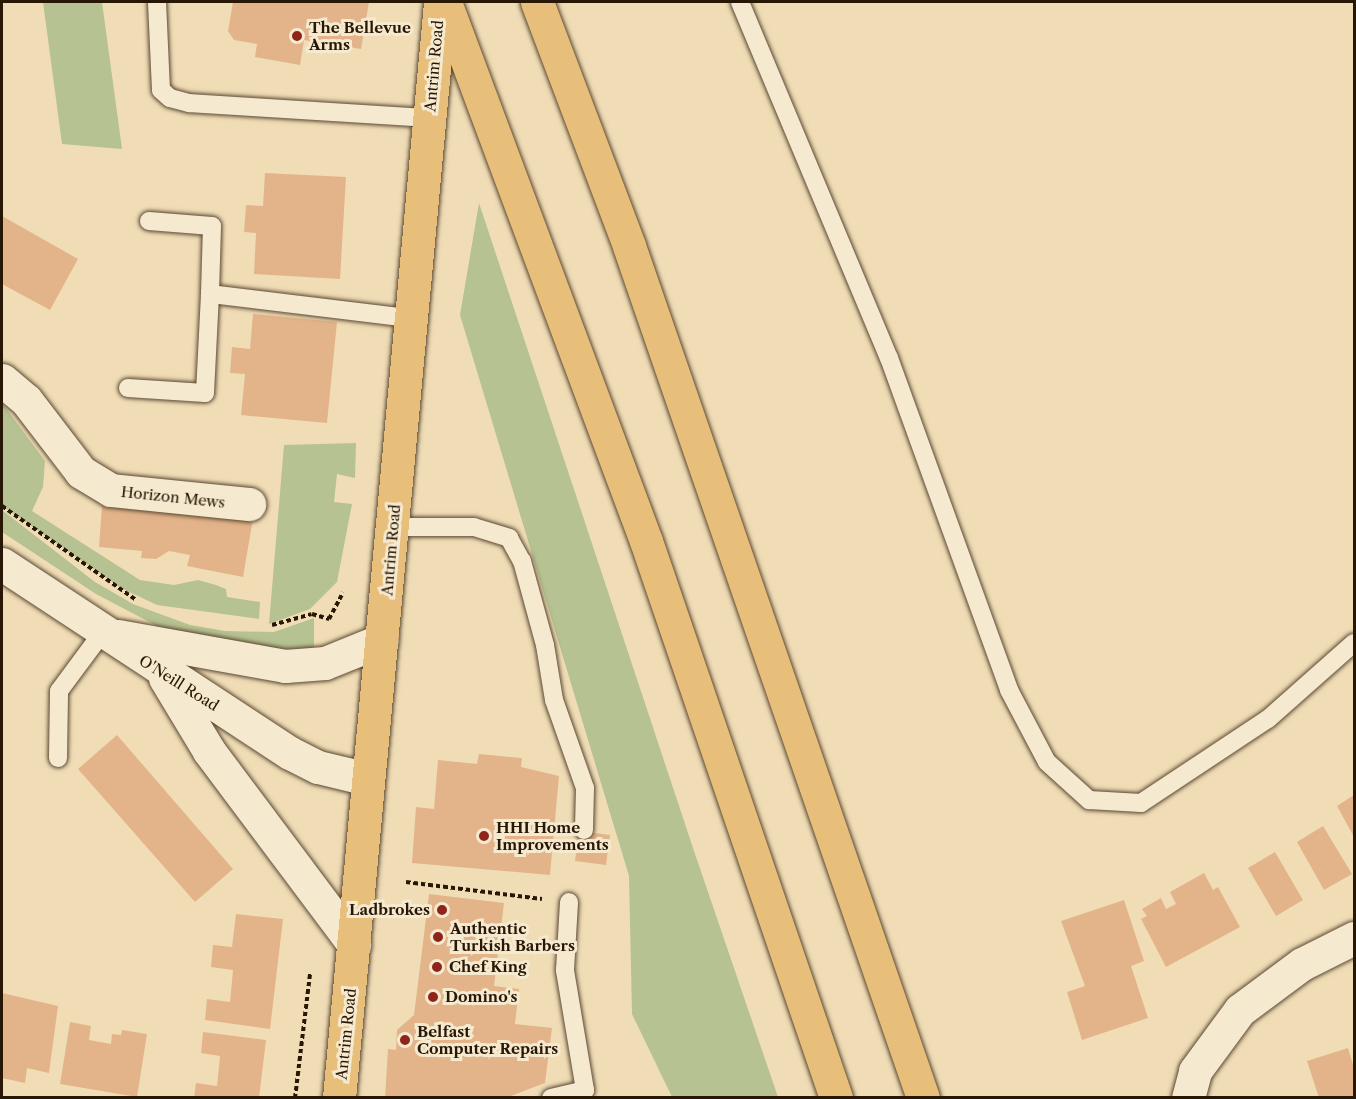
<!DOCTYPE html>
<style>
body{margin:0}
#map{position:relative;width:1356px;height:1099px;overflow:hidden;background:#f0ddb6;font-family:"Libre Caslon Text",serif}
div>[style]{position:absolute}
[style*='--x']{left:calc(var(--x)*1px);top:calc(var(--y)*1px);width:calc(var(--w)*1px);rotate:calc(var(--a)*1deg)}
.green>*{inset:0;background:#b6c291}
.building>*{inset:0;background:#e3b489}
.path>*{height:4px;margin-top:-2px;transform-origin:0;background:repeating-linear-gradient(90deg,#291706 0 4.5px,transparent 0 7.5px)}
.roads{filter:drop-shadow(0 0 2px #5b4832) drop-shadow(0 0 2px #5b4832)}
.service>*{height:18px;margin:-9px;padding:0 9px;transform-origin:9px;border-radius:9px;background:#f5e9d0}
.minor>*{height:33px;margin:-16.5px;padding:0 16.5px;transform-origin:16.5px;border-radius:16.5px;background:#f5e9d0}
.secondary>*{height:33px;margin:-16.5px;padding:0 16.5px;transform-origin:16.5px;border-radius:16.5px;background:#f5e9d0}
.primary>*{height:33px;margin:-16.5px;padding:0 16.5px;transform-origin:16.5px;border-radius:16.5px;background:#e8be7b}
.motorway>*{height:33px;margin:-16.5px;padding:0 16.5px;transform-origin:16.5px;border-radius:16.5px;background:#e8be7b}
.dots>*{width:16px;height:16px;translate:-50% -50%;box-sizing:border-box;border:3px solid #f5e9d0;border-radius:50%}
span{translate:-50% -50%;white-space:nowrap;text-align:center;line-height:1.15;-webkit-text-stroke:6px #f5e9d0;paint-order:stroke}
.poi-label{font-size:15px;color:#291706;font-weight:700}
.left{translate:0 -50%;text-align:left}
.right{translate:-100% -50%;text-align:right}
.street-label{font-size:15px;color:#291706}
.frame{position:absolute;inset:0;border:3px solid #291706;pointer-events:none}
</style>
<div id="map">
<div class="green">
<div style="clip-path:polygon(43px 2px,102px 2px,122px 149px,62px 144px)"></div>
<div style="clip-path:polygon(479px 203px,693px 848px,778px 1097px,672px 1097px,632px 1014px,629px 876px,460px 315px)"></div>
<div style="clip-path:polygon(2px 403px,45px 461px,43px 487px,32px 511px,140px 580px,174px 585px,198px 580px,216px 585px,226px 589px,227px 597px,260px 602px,259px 619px,157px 605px,121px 588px,2px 506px)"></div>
<div style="clip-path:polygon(356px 443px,355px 478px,337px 474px,334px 502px,352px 504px,337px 582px,310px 609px,269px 624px,284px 445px)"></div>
<div style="clip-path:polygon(2px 510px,95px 582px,133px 604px,190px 625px,225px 631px,274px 632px,314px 618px,314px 648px,270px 650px,159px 627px,96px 594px,2px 532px)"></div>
</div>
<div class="building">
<div style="clip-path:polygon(233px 2px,369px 2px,361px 49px,304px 40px,300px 65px,255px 57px,257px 44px,234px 40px,228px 31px)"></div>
<div style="clip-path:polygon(265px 173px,346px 177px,340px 279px,254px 274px,256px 233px,244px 232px,246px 205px,263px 206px)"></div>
<div style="clip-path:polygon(2px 216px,78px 259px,50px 310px,2px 284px)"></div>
<div style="clip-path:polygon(253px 314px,337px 322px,327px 423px,241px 415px,245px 374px,230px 373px,232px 347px,250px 349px)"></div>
<div style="clip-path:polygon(103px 492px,254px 513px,243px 577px,187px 566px,190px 555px,169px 551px,156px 559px,141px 558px,142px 551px,99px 547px)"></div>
<div style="clip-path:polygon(117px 735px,233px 869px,195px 902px,78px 769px)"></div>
<div style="clip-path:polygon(479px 754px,522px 758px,521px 767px,559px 776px,550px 875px,412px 863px,416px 807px,434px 809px,438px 760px,477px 764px)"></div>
<div style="clip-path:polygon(1354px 795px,1354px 837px,1337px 806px)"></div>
<div style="clip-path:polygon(1323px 826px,1352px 874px,1324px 890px,1297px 842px)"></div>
<div style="clip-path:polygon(579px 831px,610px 835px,606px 865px,575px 861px)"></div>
<div style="clip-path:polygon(1275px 852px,1303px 900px,1276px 916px,1248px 868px)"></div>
<div style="clip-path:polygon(1204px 873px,1213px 890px,1218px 887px,1240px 927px,1166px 967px,1141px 919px,1147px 916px,1142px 909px,1161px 898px,1166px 909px,1176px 904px,1170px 892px)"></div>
<div style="clip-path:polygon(429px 894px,504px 903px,494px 986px,519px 989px,515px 1024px,552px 1028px,545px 1083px,505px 1098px,385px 1098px,388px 1049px,396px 1050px,397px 1030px,414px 1015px)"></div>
<div style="clip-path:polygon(1124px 900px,1144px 961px,1131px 966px,1148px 1018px,1082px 1040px,1067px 992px,1085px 986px,1061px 921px)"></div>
<div style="clip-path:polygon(236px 914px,283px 919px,270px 1029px,205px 1020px,207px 999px,230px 1002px,233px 970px,211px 967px,213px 945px,232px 947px)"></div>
<div style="clip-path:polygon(2px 993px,58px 1006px,49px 1073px,27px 1068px,25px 1083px,2px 1078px)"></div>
<div style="clip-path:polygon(70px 1022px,91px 1026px,89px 1040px,111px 1044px,112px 1034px,121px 1035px,122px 1030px,147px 1034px,137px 1097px,60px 1084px)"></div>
<div style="clip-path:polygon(203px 1032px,266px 1040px,259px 1098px,194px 1098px,196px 1083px,217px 1086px,220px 1056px,201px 1053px)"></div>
<div style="clip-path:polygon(1348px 1048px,1354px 1068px,1354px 1098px,1319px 1098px,1307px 1061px)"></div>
</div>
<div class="path">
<div style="--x:2;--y:506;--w:164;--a:35"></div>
<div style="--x:272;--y:625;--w:41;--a:-15.4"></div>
<div style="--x:312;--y:614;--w:18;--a:16"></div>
<div style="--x:329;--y:619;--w:30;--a:-62"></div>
<div style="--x:406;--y:882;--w:137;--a:7.1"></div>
<div style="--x:295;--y:1098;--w:125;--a:-83.1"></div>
</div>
<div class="roads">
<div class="service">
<div style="--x:157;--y:2;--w:88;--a:87.4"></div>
<div style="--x:161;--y:90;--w:12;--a:42"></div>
<div style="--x:170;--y:98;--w:20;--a:15"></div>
<div style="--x:189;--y:103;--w:240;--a:3.6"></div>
<div style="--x:740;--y:2;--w:386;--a:67.3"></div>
<div style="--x:889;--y:358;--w:353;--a:70.1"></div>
<div style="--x:1009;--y:690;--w:81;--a:62.2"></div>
<div style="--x:1047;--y:762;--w:57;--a:42.1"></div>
<div style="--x:1089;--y:800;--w:52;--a:3.3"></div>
<div style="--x:1141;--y:803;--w:152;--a:-33.5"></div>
<div style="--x:1268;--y:719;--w:115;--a:-41.5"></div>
<div style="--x:149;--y:221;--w:63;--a:4.5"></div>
<div style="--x:212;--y:226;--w:68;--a:91.7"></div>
<div style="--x:128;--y:388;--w:77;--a:3.7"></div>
<div style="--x:205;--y:393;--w:99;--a:-87.1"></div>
<div style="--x:210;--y:294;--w:200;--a:6.9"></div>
<div style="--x:394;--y:527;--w:80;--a:0"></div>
<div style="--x:474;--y:527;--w:37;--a:17"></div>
<div style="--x:509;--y:538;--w:26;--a:61"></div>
<div style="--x:522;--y:561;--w:87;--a:74.7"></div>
<div style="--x:545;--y:645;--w:56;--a:80.7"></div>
<div style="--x:554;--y:700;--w:93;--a:70.6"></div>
<div style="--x:585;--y:788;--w:42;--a:91.4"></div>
<div style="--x:58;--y:758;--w:67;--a:-89.1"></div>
<div style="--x:59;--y:691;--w:72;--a:-53.4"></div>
<div style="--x:551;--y:1098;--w:35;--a:-13"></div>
<div style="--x:585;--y:1090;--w:122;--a:-99.5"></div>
<div style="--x:565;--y:970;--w:68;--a:-86.6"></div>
</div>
<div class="minor">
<div style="--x:2;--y:380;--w:31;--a:40"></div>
<div style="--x:26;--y:400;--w:91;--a:52.6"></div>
<div style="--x:81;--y:472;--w:35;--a:31"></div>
<div style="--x:111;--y:490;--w:139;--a:5.8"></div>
<div style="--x:1188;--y:1098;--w:28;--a:-75"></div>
<div style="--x:1195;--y:1071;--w:76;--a:-53.6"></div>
<div style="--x:1240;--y:1010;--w:77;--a:-36.6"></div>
<div style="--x:1302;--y:964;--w:58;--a:-26.6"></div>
</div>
<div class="secondary">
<div style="--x:2;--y:564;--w:344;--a:33.3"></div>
<div style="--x:290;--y:753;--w:31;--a:27"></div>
<div style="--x:318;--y:767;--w:51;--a:13.5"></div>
<div style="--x:118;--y:636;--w:170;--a:10.2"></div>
<div style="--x:285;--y:666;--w:40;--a:-4.3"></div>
<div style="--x:325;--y:663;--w:61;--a:-22"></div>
<div style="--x:165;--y:678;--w:85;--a:58.9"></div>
<div style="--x:209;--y:751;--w:242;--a:53.2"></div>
</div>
<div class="primary">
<div style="--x:339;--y:1098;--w:1101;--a:-84.73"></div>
</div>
<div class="motorway">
<div style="--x:445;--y:2;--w:575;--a:69.55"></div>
<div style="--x:646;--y:541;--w:589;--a:71.16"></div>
<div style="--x:537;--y:2;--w:261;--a:69.3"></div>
<div style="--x:629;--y:246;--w:901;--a:70.96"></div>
</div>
</div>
<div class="dots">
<div style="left:297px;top:36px;background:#8f2418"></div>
<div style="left:484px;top:836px;background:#8f2418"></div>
<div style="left:442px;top:910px;background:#8f2418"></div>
<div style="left:438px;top:937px;background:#8f2418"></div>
<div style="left:437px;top:967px;background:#8f2418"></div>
<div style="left:433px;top:997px;background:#8f2418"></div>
<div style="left:405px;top:1040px;background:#8f2418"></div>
</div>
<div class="poi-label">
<span class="left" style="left:309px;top:36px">The Bellevue<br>Arms</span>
<span class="left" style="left:496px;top:836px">HHI Home<br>Improvements</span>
<span class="right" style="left:430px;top:910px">Ladbrokes</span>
<span class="left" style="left:450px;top:937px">Authentic<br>Turkish Barbers</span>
<span class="left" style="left:449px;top:967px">Chef King</span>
<span class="left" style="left:445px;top:997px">Domino's</span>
<span class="left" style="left:417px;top:1040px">Belfast<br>Computer Repairs</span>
</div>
<div class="street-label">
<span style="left:434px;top:66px;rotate:-85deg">Antrim Road</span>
<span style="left:173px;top:497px;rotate:6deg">Horizon Mews</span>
<span style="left:391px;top:550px;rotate:-85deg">Antrim Road</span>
<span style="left:179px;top:683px;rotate:32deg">O'Neill Road</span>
<span style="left:346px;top:1034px;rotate:-84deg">Antrim Road</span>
</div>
<div class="frame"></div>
</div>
